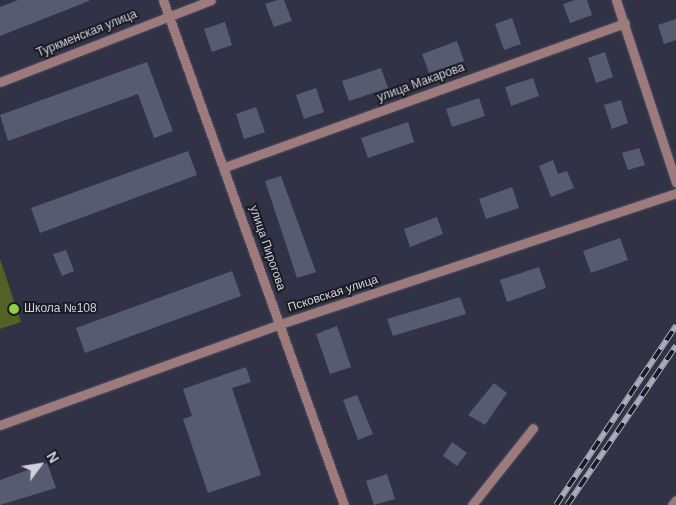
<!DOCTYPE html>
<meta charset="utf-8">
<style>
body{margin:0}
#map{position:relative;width:676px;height:505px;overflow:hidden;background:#313245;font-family:Arial,sans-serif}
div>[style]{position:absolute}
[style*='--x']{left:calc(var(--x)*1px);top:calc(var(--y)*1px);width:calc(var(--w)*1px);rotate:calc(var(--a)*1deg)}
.green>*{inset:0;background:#536125}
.building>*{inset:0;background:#585a6f}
.roads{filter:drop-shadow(0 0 1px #4e4f60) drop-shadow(0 0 1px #4e4f60)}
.minor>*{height:9px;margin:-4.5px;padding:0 4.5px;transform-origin:4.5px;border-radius:4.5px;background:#9d7b7d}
.rail>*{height:5.5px;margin-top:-2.75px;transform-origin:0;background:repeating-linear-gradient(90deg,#1a1b23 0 11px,#acadbb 0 22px);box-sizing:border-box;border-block:1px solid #acadbb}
.dots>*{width:14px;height:14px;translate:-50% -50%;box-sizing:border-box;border:2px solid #1a1b23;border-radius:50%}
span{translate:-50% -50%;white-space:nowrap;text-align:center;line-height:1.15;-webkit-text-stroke:4px #1a1b23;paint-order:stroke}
.street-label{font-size:12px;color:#d0d1dd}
.poi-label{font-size:12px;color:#d0d1dd}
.left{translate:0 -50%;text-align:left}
.north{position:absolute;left:15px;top:440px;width:50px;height:50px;-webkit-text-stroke:4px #1a1b23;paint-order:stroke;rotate:59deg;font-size:14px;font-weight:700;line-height:20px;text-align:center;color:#d0d1dd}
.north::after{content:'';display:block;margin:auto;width:18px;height:22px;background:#d0d1dd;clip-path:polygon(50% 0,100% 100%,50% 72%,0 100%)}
</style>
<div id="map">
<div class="green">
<div style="clip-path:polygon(0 259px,21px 322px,0 329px)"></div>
</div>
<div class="building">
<div style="clip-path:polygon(18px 0,89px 0,89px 1px,0 36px,0 7px)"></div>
<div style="clip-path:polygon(277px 0,284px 0,292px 21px,274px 27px,265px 4px)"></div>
<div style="clip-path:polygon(575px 0,587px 0,592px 15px,570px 23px,563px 4px)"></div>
<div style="clip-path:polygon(512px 18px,521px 44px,504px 50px,495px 24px)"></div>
<div style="clip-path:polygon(676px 19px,676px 40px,664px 44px,658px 25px)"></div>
<div style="clip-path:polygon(225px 22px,232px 45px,212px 52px,204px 29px)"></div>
<div style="clip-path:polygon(457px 41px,464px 61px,429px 73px,422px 54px)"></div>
<div style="clip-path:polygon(605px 52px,613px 77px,596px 83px,588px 58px)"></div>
<div style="clip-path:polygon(147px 62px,173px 131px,154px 138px,138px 94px,8px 141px,0 115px)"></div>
<div style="clip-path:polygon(381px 68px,388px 88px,349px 101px,342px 81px)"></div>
<div style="clip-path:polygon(533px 78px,539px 96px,511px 106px,505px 87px)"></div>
<div style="clip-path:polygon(316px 88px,324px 112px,304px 119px,296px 95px)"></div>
<div style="clip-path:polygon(479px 98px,485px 116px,452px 127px,446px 109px)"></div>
<div style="clip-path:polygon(621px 100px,628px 123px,612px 129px,604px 105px)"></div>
<div style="clip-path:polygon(256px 107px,265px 132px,244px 139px,236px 114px)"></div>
<div style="clip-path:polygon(408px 122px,414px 142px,368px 158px,361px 138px)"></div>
<div style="clip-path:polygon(639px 148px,645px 165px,628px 170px,622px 153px)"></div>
<div style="clip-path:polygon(188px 151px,197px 175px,40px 233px,31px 208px)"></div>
<div style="clip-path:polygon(553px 160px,558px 174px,567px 171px,574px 188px,551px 197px,539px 166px)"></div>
<div style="clip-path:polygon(281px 176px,316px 272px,297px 278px,265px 181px)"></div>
<div style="clip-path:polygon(512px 187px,519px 208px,486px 219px,479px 199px)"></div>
<div style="clip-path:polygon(437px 217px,443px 234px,410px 247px,404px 229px)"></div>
<div style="clip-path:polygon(620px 238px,628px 260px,591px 273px,583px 251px)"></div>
<div style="clip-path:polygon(66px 250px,74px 271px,62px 276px,53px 254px)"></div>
<div style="clip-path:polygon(539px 267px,546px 288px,507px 302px,500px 280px)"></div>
<div style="clip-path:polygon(232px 271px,241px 296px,85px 353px,76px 328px)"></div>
<div style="clip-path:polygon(460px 297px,466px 314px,393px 336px,387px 319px)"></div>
<div style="clip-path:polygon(337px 326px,351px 367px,330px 374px,316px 334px)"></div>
<div style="clip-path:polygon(246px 367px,251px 382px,232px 388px,261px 475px,208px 493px,183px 419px,192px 416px,183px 389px)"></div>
<div style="clip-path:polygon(494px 383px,507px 393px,485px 425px,468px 415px)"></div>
<div style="clip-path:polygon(357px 395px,373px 434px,358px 440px,343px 400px)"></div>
<div style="clip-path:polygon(452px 442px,467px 453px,457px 466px,443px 456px)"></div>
<div style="clip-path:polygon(47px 463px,56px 488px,0 505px,0 480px)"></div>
<div style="clip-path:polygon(387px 474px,395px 499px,374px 505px,366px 481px)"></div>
</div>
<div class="roads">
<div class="minor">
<div style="--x:163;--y:0;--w:536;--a:70.28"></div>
<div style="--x:616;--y:0;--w:192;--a:71.8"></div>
<div style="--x:0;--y:82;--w:226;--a:-21.2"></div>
<div style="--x:225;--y:167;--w:425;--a:-19.8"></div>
<div style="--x:0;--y:425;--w:298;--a:-19.8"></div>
<div style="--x:280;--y:324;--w:417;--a:-18.3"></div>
<div style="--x:472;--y:505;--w:98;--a:-51.6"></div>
<div style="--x:672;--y:505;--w:6;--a:-51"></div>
</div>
</div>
<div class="rail">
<div style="--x:556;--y:505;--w:216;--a:-56.2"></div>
<div style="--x:567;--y:505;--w:193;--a:-55.6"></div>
</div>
<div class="dots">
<div style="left:14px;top:309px;background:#8fcd42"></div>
</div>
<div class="street-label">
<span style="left:87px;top:34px;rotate:-22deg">Туркменская улица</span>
<span style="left:421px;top:83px;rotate:-20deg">улица Макарова</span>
<span style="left:267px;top:248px;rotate:71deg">улица Пирогова</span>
<span style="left:333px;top:294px;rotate:-18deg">Псковская улица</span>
</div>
<div class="poi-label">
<span class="left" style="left:24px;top:309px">Школа №108</span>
</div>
<div class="north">N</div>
</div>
